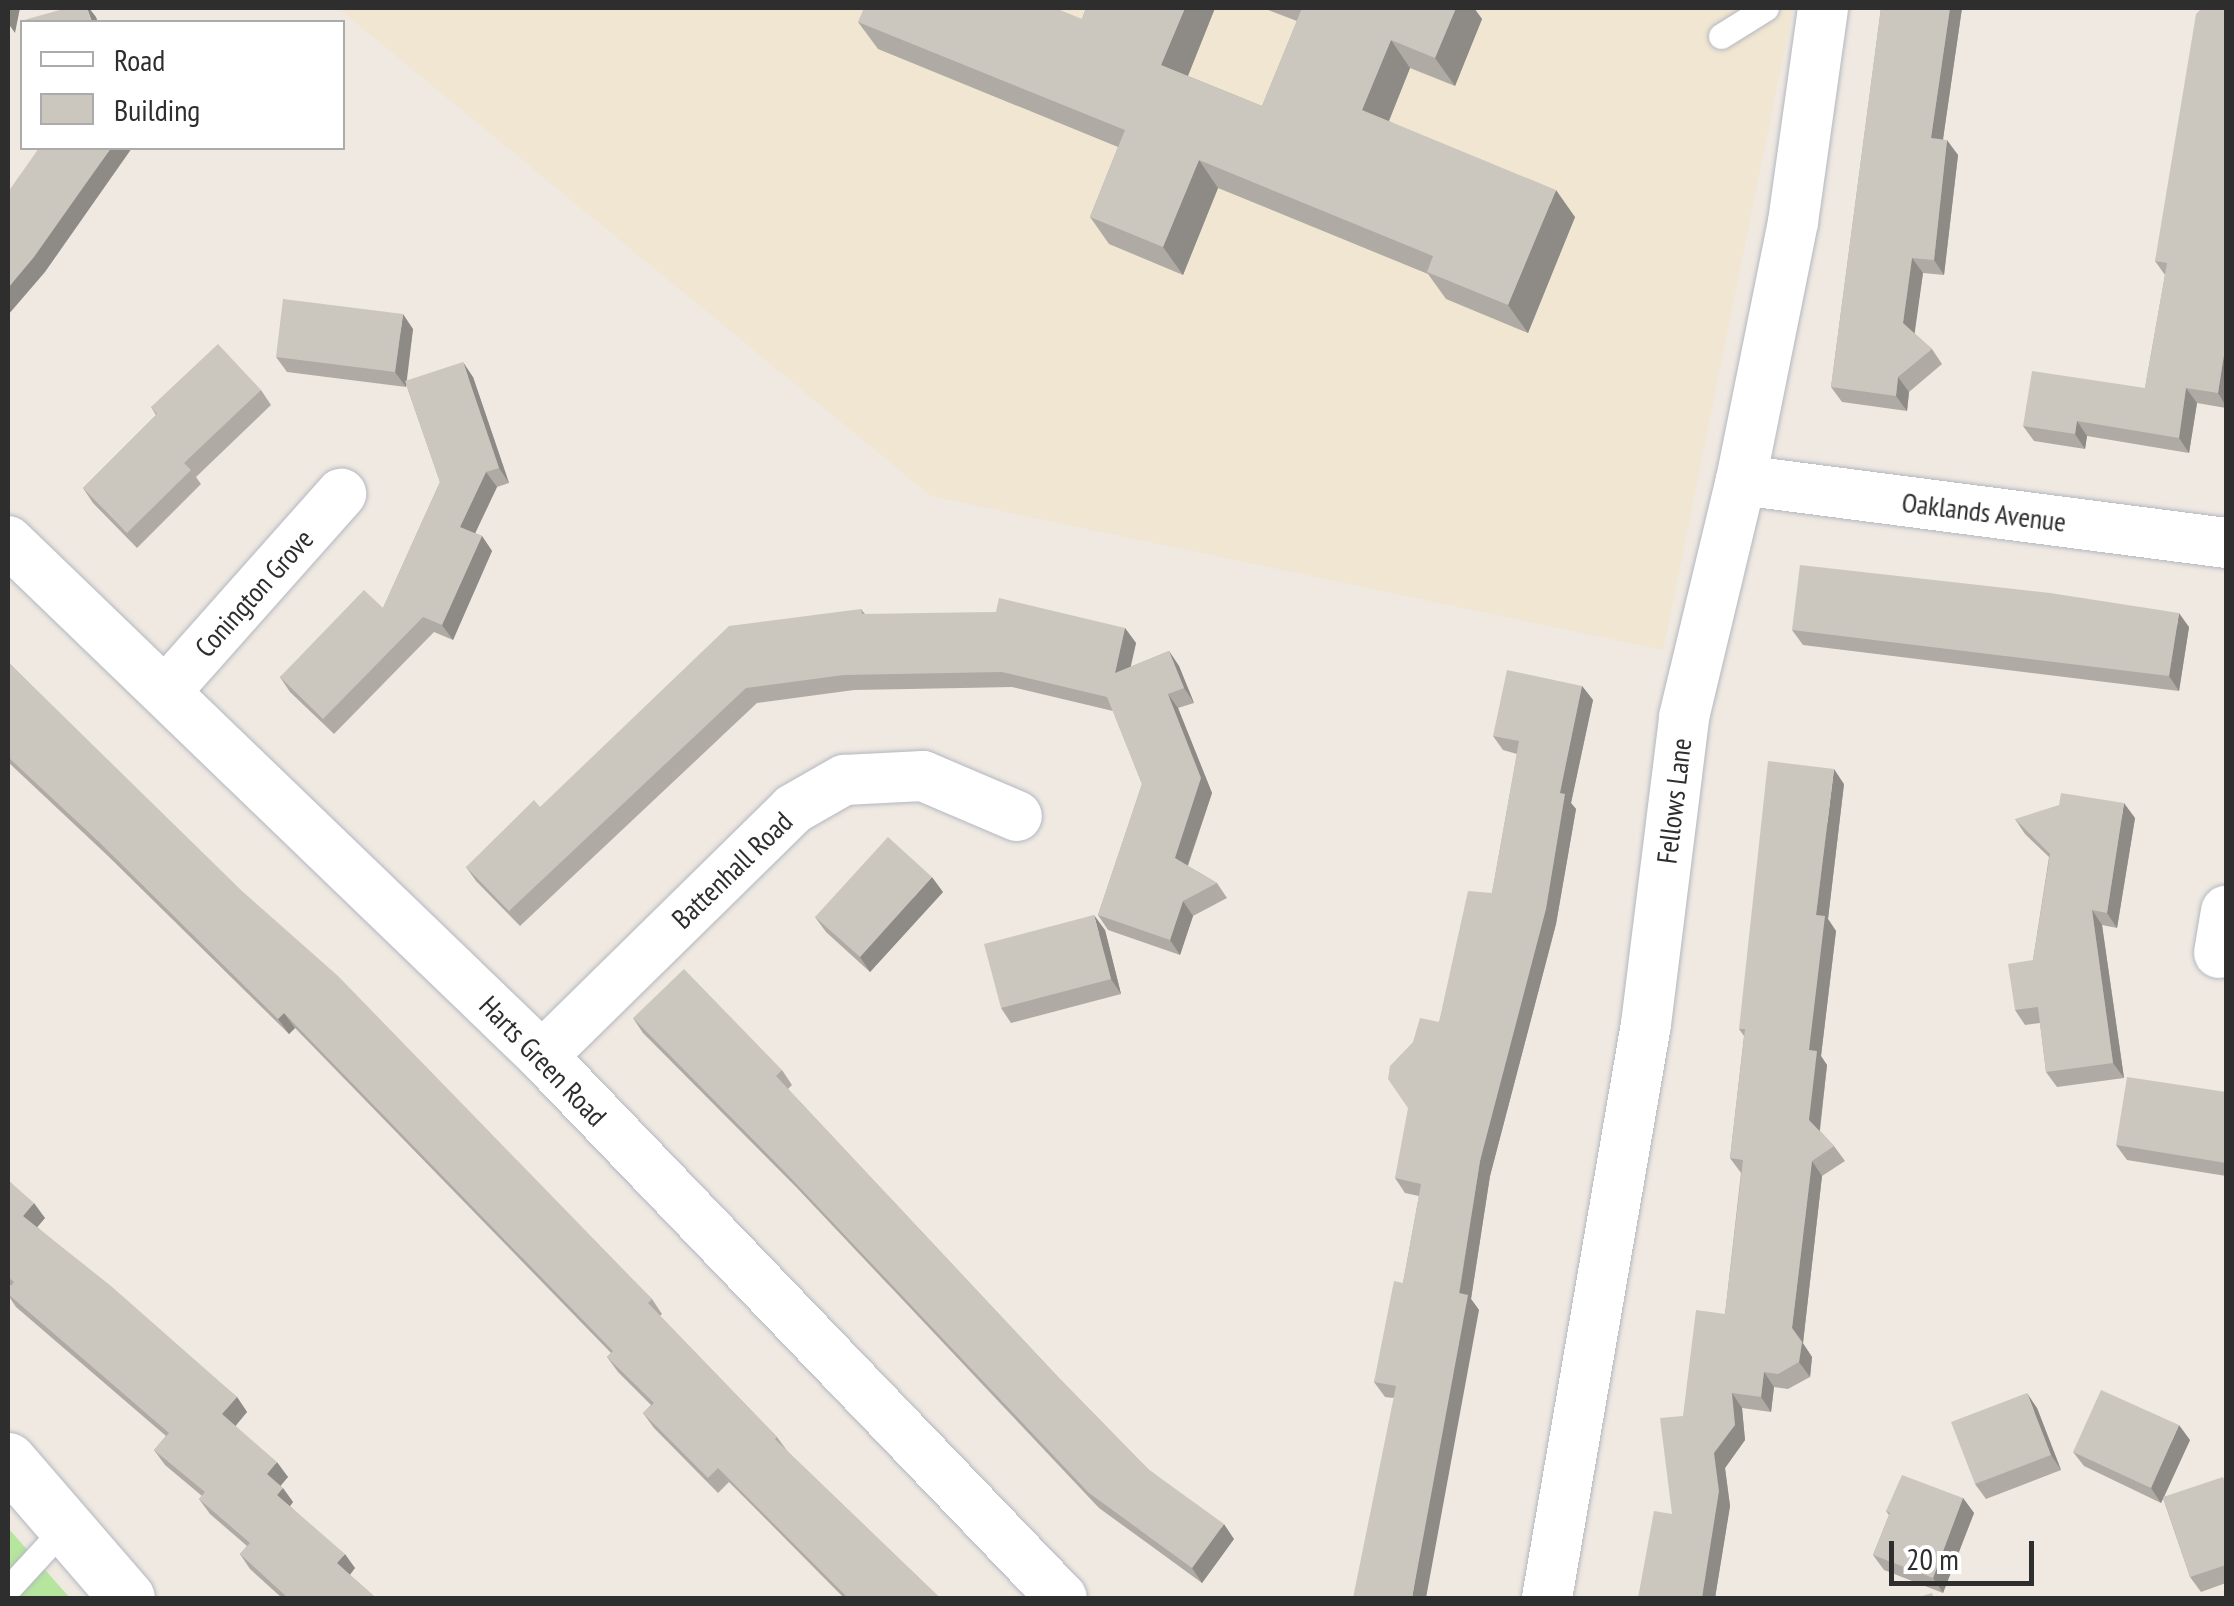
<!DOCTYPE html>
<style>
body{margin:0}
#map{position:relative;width:2234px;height:1606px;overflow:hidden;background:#efe9e1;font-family:"PT Sans Narrow",sans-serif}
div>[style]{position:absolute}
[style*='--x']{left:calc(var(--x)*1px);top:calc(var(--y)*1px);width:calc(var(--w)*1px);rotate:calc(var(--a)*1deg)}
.education>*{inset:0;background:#f0e6d1}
.green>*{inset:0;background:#b6e59e}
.roads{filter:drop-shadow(0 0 2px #b4b7c1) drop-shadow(0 0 2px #b4b7c1)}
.lane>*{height:25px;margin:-12.5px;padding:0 12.5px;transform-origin:12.5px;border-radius:12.5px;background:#fff}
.street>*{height:50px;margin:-25px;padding:0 25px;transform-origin:25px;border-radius:25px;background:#fff}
.secondary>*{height:55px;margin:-27.5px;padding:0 27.5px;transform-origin:27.5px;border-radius:27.5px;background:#fff}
.wall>*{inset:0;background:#afaba4}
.shaded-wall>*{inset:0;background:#8e8b86}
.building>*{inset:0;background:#cbc7bf}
span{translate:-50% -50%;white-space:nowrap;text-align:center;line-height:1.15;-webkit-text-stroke:9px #fff;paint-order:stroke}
.street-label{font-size:28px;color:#2e2e2e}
.frame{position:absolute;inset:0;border:10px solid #2e2e2e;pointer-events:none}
.legend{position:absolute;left:20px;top:20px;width:325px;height:130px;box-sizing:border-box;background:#fff;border:2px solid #ababab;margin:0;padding:12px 18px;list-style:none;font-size:30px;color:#2e2e2e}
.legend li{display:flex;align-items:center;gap:20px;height:50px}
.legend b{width:50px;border:2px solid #ababab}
.scale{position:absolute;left:1889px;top:1541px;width:145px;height:45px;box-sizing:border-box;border:5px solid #2e2e2e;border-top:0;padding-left:12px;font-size:30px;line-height:35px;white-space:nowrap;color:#2e2e2e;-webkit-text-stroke:8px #fff;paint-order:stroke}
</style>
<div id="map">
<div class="education">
<div style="clip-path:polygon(338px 8px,1793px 8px,1663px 650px,931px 496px)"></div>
</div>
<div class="green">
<div style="clip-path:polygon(8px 1528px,70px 1598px,8px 1598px)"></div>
</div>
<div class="roads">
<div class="lane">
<div style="--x:1721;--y:36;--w:53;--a:-31.9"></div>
<div style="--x:8;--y:1589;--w:86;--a:-47.4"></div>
</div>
<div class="street">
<div style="--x:1741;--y:480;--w:489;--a:7.4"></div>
<div style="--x:8;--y:541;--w:742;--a:43.96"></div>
<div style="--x:542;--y:1056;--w:751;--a:46.19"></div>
<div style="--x:166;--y:691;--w:264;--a:-48.4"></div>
<div style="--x:2219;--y:953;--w:43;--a:-80.5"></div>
<div style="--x:542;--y:1056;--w:352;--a:-44.5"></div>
<div style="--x:793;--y:809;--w:59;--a:-29.6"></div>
<div style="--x:844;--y:780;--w:79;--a:-2.9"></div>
<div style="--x:923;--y:776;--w:102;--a:23.1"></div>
<div style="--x:1547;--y:1598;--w:582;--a:-80.21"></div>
<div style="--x:1646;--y:1024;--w:309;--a:-82.9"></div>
<div style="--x:1684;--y:717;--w:244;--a:-76.5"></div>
<div style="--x:1741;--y:480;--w:263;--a:-78.6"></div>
<div style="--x:1793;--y:222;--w:216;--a:-82"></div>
</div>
<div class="secondary">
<div style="--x:8;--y:1460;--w:182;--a:49.2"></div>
</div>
</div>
<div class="wall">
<div style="clip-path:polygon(1086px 8px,1215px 8px,1188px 76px,1262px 106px,1297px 21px,1263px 8px,1474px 8px,1482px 19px,1455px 86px,1410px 68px,1389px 121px,1575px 217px,1528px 333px,1446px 299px,1428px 274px,1218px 188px,1183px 275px,1109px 244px,1090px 217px,1118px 147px,878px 49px,858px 22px,1082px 19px)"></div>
<div style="clip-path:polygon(1881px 8px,1962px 8px,1943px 139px,1958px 155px,1944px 275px,1923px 273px,1914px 333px,1932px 349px,1942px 364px,1909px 392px,1907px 411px,1842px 402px,1831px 387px)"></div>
<div style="clip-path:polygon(2226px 8px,2226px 408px,2197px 403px,2189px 453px,2087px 436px,2085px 449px,2034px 441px,2023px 426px,2145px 388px,2165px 275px,2155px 261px)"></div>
<div style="clip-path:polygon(413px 329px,406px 381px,473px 377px,509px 483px,497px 487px,475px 533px,482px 536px,492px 551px,453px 640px,434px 632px,334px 734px,290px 692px,280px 677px,383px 608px,440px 482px,406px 384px,406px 387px,287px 372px,276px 357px)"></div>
<div style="clip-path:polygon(261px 390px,271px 405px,196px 477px,201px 484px,137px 548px,93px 503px,83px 488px,156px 415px,151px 407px)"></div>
<div style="clip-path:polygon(861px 609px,865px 614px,1125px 628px,1136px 643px,1130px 667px,1169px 651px,1179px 666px,1194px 703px,1178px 708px,1212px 793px,1188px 866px,1217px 883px,1227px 898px,1193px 916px,1180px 955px,1108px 930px,1098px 915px,1142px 784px,1113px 711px,1012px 687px,854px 690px,757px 703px,520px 926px,476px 881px,466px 867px,540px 807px)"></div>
<div style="clip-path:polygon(2189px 627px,2179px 691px,1803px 645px,1792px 630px)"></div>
<div style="clip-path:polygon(8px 662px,652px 1299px,662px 1314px,660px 1316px,777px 1437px,788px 1452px,940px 1598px,844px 1598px,729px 1482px,718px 1493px,654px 1428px,643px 1413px,651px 1405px,618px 1372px,607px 1357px,611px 1353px,295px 1028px,289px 1034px,108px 856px,8px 762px)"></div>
<div style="clip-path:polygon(1582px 686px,1593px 700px,1571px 803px,1576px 809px,1556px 924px,1490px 1176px,1471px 1299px,1479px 1310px,1393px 1398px,1385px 1397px,1374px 1382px,1403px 1283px,1419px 1196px,1405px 1193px,1395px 1178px,1439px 1022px,1492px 893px,1517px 754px,1503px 750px,1493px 736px)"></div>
<div style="clip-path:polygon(1844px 784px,1828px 919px,1836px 931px,1821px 1056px,1827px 1065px,1820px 1131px,1834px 1146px,1845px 1161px,1822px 1176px,1803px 1343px,1812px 1357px,1810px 1377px,1788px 1389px,1774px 1387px,1771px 1412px,1742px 1408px,1745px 1440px,1725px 1468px,1730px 1506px,1715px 1598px,1638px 1598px,1672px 1514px,1683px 1416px,1725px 1314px,1741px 1173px,1730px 1158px,1744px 1036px,1739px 1029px)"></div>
<div style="clip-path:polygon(2135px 818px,2117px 928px,2102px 925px,2124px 1078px,2057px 1087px,2046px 1072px,2040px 1023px,2025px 1025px,2015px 1010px,2033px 960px,2049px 857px,2025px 834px,2015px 819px)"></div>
<div style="clip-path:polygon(943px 892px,870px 972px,826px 932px,815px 917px)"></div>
<div style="clip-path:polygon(1105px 930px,1121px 994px,1011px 1023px,1001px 1008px)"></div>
<div style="clip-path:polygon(633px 1018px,782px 1070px,792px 1085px,788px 1089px,1058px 1377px,1148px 1469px,1234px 1539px,1202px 1583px,1099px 1508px,797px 1188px,643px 1033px)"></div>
<div style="clip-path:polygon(2226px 1092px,2226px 1176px,2127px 1160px,2116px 1145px)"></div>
<div style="clip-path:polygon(8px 1180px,45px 1218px,37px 1227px,237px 1397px,247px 1412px,235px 1426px,288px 1477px,280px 1485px,293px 1502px,290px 1506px,355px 1568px,350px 1575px,376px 1598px,282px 1598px,250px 1569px,240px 1554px,247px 1546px,210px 1514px,199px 1499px,202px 1496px,165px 1465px,154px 1450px,166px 1436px,16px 1307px,8px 1295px,8px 1290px,11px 1286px,8px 1283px)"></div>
<div style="clip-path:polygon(2037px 1408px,2061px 1470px,1986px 1499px,1975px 1484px)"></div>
<div style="clip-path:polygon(2190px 1440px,2164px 1497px,2226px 1481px,2226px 1583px,2201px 1592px,2190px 1577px,2163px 1498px,2161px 1503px,2084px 1466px,2073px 1452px)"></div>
<div style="clip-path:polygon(1963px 1498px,1974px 1513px,1943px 1593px,1884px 1570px,1873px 1555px,1889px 1515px,1886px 1511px)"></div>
</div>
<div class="shaded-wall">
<div style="clip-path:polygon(8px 8px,20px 8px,15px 33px,8px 23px)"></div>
<div style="clip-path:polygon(87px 8px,89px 8px,96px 17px,98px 22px,92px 22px)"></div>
<div style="clip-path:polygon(1185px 8px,1215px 8px,1181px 93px,1161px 65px)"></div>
<div style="clip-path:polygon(1456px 8px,1474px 8px,1482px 19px,1455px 86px,1435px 58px)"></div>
<div style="clip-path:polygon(1950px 8px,1962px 8px,1941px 153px,1931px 138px)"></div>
<div style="clip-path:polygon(1391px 40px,1410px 68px,1382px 138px,1362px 110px)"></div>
<div style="clip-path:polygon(1947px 140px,1958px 155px,1944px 275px,1934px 260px)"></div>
<div style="clip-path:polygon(111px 148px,132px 148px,45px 272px,8px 315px,8px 288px)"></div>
<div style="clip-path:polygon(1199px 160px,1218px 188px,1183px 275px,1163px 247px)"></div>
<div style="clip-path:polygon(1556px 190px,1575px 217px,1528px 333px,1508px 305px)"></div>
<div style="clip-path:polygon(1912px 258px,1923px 273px,1914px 338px,1903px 323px)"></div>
<div style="clip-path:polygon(403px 314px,413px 329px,406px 387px,395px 372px)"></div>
<div style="clip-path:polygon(2226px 342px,2226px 406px,2218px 393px)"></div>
<div style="clip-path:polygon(463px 362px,473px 377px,509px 483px,499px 468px)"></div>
<div style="clip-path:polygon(1898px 377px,1909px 392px,1907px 411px,1896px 396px)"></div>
<div style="clip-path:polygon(2186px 388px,2197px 403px,2189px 453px,2179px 438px)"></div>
<div style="clip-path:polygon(2077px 421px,2087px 436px,2085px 449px,2075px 434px)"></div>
<div style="clip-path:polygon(486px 472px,497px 487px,471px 542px,460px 527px)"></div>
<div style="clip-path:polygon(482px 536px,492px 551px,453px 640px,442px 625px)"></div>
<div style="clip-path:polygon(2179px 613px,2189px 627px,2179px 691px,2169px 676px)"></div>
<div style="clip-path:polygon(1125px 628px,1136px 643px,1126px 688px,1115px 673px)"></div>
<div style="clip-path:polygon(1169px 651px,1179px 666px,1194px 703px,1184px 688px)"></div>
<div style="clip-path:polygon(1582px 686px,1593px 700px,1571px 803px,1576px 809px,1556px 924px,1490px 1176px,1471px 1299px,1479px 1310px,1426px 1598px,1412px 1598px,1480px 1161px)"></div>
<div style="clip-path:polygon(1168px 694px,1178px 708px,1212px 793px,1185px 873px,1175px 858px)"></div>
<div style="clip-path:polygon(1834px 769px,1844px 784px,1828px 919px,1836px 931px,1821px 1056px,1827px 1065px,1819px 1135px,1809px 1120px,1809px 1050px,1816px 915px)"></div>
<div style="clip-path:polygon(2124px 803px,2135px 818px,2117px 928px,2107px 913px)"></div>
<div style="clip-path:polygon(932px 877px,943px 892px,870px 972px,860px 957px)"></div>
<div style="clip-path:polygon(1183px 901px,1193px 916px,1180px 955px,1170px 940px)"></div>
<div style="clip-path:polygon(2092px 910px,2102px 925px,2124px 1078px,2113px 1063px)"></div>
<div style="clip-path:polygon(1094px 915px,1105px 930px,1121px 994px,1111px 979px)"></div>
<div style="clip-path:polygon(284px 1013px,295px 1028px,289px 1034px,278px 1019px)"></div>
<div style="clip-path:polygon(1812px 1161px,1822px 1176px,1803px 1343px,1792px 1328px)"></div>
<div style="clip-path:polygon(34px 1203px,45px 1218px,34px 1231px,23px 1216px)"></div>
<div style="clip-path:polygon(1802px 1342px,1812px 1357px,1810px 1377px,1799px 1362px)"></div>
<div style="clip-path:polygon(1764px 1372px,1774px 1387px,1771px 1412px,1761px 1397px)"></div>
<div style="clip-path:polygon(1732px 1393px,1742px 1408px,1745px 1440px,1725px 1468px,1730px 1506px,1715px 1598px,1702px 1598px,1714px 1453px)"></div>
<div style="clip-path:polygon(2027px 1393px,2037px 1408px,2061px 1470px,2051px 1455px)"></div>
<div style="clip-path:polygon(237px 1397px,247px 1412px,233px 1429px,222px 1414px)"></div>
<div style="clip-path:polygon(2179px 1425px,2190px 1440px,2161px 1503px,2151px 1488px)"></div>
<div style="clip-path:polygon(277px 1462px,288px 1477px,278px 1489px,267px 1474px)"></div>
<div style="clip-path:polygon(283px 1488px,293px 1502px,287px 1510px,277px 1495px)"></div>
<div style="clip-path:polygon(1963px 1498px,1974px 1513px,1943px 1593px,1933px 1578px)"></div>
<div style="clip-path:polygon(1224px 1524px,1234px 1539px,1202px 1583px,1192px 1568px)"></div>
<div style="clip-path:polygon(345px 1554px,355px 1568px,347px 1578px,337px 1563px)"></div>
</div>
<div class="building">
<div style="clip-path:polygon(67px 8px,87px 8px,92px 22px,24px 22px,24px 20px)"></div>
<div style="clip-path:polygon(864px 8px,1055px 8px,1082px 19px,1086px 8px,1185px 8px,1161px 65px,1262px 106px,1302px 8px,1456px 8px,1435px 58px,1391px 40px,1362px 110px,1556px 190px,1508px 305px,1427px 272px,1433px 256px,1199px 160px,1163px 247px,1090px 217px,1125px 130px,858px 22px)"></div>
<div style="clip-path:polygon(1881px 8px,1950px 8px,1931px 138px,1947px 140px,1934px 260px,1912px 258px,1903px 323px,1932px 349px,1898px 377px,1896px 396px,1831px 387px)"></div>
<div style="clip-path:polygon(2202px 8px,2226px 8px,2226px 265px,2225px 273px,2226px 274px,2226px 342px,2218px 393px,2186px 388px,2179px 438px,2077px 421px,2075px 434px,2023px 426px,2032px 371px,2145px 388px,2167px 263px,2155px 261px,2196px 14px)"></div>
<div style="clip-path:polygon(39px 148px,111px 148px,34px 257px,8px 288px,8px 192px)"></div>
<div style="clip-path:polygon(283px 299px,403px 314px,395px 372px,276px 357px)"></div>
<div style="clip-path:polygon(218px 344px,261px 390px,184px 463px,191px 470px,127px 533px,83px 488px,157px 414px,151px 407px)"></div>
<div style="clip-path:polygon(463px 362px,499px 468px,486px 472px,460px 527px,482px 536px,442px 625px,423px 617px,323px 719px,280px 677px,364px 590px,383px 608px,440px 482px,405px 381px)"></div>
<div style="clip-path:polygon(1800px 565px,2050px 593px,2179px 613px,2169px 676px,1792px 630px)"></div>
<div style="clip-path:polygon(999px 598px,1125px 628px,1115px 673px,1169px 651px,1184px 688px,1168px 694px,1201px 778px,1175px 858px,1217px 883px,1183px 901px,1170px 940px,1098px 915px,1142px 784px,1107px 697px,1002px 672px,844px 675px,746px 688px,509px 911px,466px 867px,534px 800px,540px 807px,729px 626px,861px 609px,862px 614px,996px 612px)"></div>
<div style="clip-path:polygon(8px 662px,242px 891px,338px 976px,652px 1299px,648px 1303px,777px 1437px,775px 1439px,940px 1598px,848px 1598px,718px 1468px,708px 1478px,643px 1413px,654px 1403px,607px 1357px,613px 1351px,284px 1013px,278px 1019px,98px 841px,8px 757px)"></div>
<div style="clip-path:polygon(1507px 670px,1582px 686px,1560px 793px,1565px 794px,1546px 909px,1480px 1161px,1459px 1293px,1468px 1295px,1412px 1598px,1353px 1598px,1396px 1386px,1374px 1382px,1394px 1281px,1403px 1283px,1421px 1184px,1395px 1178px,1408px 1108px,1388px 1079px,1390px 1066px,1413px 1042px,1420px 1018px,1439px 1022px,1468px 891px,1492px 893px,1519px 741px,1493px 736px)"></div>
<div style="clip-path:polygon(1768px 761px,1834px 769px,1816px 915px,1825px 916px,1809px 1050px,1817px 1051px,1809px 1120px,1834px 1146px,1812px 1161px,1792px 1328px,1802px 1342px,1799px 1362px,1778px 1374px,1764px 1372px,1761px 1397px,1732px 1393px,1735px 1425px,1714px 1453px,1719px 1491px,1702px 1598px,1638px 1598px,1654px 1511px,1672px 1514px,1660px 1418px,1683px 1416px,1696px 1310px,1725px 1314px,1743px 1160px,1730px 1158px,1745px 1029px,1739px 1029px)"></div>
<div style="clip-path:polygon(2061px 793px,2124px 803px,2107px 913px,2092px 910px,2113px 1063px,2046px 1072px,2038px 1007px,2015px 1010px,2008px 964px,2033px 960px,2050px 854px,2015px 819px,2059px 805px)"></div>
<div style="clip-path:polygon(888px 837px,932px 877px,860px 957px,815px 917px)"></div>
<div style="clip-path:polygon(1094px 915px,1111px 979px,1001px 1008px,984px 944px)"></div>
<div style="clip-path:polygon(684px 969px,782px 1070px,776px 1076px,1058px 1377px,1148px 1469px,1224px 1524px,1192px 1568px,1089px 1493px,786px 1173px,633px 1018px)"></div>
<div style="clip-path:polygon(2127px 1077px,2226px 1092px,2226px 1163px,2116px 1145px)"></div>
<div style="clip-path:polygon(8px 1180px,34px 1203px,23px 1216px,111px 1286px,237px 1397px,222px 1414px,277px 1462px,267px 1474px,283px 1488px,277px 1495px,345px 1554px,337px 1563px,376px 1598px,288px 1598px,240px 1554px,250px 1543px,199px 1499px,205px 1492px,154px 1450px,169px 1433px,8px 1294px,8px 1290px,14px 1282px,8px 1277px)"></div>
<div style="clip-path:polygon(2101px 1390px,2179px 1425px,2151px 1488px,2073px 1452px)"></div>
<div style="clip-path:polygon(2027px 1393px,2051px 1455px,1975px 1484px,1951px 1422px)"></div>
<div style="clip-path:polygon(1902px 1475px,1963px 1498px,1933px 1578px,1873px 1555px,1890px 1513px,1886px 1511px)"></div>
<div style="clip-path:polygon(2223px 1477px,2226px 1486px,2226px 1565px,2190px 1577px,2163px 1497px)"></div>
<div style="clip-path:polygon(1932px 1593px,1934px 1598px,1916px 1598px)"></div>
</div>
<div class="street-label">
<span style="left:1984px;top:512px;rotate:7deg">Oaklands Avenue</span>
<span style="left:254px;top:593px;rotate:-48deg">Conington Grove</span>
<span style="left:1674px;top:801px;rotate:-83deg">Fellows Lane</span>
<span style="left:732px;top:870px;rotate:-44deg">Battenhall Road</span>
<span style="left:543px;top:1061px;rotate:46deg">Harts Green Road</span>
</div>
<div class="frame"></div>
<ul class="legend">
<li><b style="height:12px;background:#fff"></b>Road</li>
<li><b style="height:28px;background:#cbc7bf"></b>Building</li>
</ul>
<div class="scale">20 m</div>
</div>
